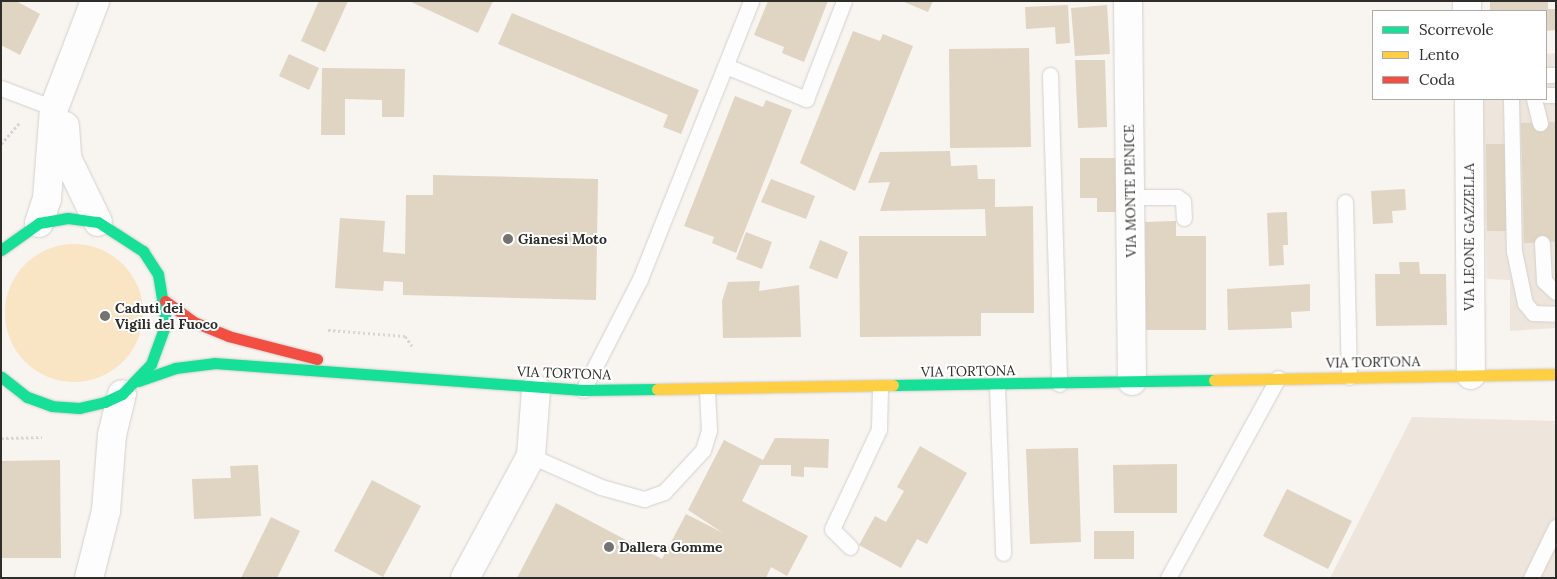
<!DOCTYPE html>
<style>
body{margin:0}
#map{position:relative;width:1557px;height:579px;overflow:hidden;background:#f8f4f0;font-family:Lora,serif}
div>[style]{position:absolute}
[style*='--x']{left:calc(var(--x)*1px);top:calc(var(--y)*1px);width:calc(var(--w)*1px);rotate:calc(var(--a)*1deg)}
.built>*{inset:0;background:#eee6dd}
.green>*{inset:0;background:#f9e4c4}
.round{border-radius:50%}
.building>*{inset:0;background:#e0d4c2}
.path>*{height:3px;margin-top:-1.5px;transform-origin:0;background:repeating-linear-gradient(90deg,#d8d6d5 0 2.5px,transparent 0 5px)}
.roads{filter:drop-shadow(0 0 1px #d3d0cd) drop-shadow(0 0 1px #d3d0cd)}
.lane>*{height:15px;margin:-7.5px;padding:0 7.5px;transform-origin:7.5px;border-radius:7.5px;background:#fefdfd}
.street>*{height:28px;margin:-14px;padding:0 14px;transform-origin:14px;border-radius:14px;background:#fefdfd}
.fast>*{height:11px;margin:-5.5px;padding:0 5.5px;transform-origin:5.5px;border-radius:5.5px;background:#16e098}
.slow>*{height:11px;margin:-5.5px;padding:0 5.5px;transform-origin:5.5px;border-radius:5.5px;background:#ffcf43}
.jam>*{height:11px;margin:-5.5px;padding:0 5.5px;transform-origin:5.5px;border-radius:5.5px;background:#f24e42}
.dots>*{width:14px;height:14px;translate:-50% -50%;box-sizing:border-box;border:2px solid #fff;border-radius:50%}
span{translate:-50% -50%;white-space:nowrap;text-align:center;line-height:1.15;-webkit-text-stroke:4px #fff;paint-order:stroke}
.street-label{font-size:14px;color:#2f2d2a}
.poi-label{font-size:14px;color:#2f2d2a;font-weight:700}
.left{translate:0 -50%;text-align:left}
.frame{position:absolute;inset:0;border:2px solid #2f2d2a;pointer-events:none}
.legend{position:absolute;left:1372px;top:10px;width:175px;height:90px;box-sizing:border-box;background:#fff;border:1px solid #acabaa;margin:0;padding:6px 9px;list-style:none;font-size:15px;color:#2f2d2a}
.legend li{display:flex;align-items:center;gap:10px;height:25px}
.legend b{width:25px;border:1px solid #acabaa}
</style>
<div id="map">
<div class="built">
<div style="clip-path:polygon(1556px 53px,1556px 328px,1510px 331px,1510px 280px,1487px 279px,1481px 99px,1546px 99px,1546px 54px)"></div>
<div style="clip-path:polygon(1412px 417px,1556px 421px,1556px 578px,1330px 578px)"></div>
</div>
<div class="green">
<div class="round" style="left:5px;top:244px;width:138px;height:138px"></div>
</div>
<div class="building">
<div style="clip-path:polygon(1px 1px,16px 1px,40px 14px,20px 55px,1px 45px)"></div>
<div style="clip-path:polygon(319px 1px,348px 1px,325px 52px,301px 41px)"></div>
<div style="clip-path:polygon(409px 1px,493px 1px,478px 33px)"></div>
<div style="clip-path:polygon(768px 1px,828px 1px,804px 62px,782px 53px,784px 47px,754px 35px)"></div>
<div style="clip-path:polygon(902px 1px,933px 1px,928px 12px)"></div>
<div style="clip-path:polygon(1490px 1px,1548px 1px,1548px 9px,1556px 9px,1556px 30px,1546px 31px,1546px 11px,1490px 11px)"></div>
<div style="clip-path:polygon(1068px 5px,1070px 43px,1056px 44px,1055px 27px,1026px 29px,1025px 7px)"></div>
<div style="clip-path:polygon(1107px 5px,1110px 54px,1075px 56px,1071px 8px)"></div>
<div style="clip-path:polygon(512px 13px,699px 90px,681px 134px,663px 127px,668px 115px,498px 44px)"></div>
<div style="clip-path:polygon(853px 31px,880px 41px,883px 34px,913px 46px,855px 191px,800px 163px)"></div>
<div style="clip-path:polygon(1029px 48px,1031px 147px,950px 148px,949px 49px)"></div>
<div style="clip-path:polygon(289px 54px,319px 68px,309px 90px,279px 76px)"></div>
<div style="clip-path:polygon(1075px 60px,1105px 60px,1107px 127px,1078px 128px)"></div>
<div style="clip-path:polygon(322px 68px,405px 69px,404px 117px,382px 117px,382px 100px,345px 99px,345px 135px,321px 135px)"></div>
<div style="clip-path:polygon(735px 96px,763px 107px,766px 100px,792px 110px,736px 253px,712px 243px,714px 237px,684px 226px)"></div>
<div style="clip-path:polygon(1556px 122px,1556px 242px,1524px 243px,1521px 123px)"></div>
<div style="clip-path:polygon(1486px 144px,1505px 144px,1506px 231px,1487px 231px)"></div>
<div style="clip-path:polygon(950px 151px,951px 166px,977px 165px,978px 179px,995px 179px,995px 207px,1033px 206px,1034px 313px,981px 313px,981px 336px,860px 337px,859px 236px,986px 236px,985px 209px,880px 211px,890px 182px,868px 183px,880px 152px)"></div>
<div style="clip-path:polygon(1080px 158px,1117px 158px,1117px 212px,1097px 212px,1097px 198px,1080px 198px)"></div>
<div style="clip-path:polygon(433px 175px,598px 179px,596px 300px,403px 295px,403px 282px,384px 281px,383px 291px,335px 288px,340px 218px,385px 221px,383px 252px,405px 254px,406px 195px,433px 195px)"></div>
<div style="clip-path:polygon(771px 179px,815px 196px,806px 219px,761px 202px)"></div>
<div style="clip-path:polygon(1405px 189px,1406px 210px,1392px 211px,1393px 223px,1373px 224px,1371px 191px)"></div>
<div style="clip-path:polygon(1287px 212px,1288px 245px,1283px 245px,1284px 265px,1269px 266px,1267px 213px)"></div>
<div style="clip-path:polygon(1176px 221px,1176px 236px,1206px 236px,1206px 330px,1146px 330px,1145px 222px)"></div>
<div style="clip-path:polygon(746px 232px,772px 242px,762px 269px,736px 259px)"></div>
<div style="clip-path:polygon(820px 240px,848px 252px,837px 279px,809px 268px)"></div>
<div style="clip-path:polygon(1399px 262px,1419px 262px,1420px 274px,1446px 274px,1447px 325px,1376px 326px,1375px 274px,1400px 274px)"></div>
<div style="clip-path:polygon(760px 281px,759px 291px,799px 285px,801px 337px,723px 338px,722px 301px,728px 282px)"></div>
<div style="clip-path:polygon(1310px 284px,1310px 311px,1291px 312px,1292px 328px,1228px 330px,1227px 289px)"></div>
<div style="clip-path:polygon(775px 438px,829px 439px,828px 468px,804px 467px,804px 477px,791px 476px,791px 465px,760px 465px,742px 501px,808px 536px,787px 576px,771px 567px,766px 578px,517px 578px,556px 503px,662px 559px,686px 514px,723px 533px,688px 510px,724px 440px,763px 460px)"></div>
<div style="clip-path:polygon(920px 446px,967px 473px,927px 544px,917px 539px,901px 568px,859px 545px,875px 516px,886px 522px,904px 491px,897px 487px)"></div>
<div style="clip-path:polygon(1078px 448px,1081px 542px,1030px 544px,1026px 449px)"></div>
<div style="clip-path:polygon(60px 460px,61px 558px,1px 558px,1px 461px)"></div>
<div style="clip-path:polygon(1177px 464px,1177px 513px,1114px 513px,1113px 465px)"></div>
<div style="clip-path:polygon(258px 465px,261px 516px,194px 519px,192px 479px,231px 478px,230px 466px)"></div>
<div style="clip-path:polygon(372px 480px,421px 506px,383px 577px,334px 551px)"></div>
<div style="clip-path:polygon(1287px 489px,1352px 521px,1328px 569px,1263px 536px)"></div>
<div style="clip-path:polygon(271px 517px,300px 531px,277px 578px,241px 578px)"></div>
<div style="clip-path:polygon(1094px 531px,1134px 531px,1134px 559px,1094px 559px)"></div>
</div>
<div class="path">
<div style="--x:1;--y:144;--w:29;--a:-49"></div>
<div style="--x:328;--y:330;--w:77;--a:4.5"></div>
<div style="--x:405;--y:336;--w:12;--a:55"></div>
<div style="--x:1;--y:438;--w:41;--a:-1.4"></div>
</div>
<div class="roads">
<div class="lane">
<div style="--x:726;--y:66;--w:87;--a:22.4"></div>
<div style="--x:806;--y:99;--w:105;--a:-68.8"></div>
<div style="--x:1050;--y:75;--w:309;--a:88.3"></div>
<div style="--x:1546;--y:75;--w:10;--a:0"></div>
<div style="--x:1;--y:88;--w:57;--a:20.7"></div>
<div style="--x:1546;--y:95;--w:10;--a:0"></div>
<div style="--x:1511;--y:99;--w:152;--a:88.9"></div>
<div style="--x:1514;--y:251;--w:53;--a:78.1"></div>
<div style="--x:1525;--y:303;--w:13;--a:51"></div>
<div style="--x:1533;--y:313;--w:23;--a:2"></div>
<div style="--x:1534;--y:99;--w:25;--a:76"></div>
<div style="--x:1130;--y:197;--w:47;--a:0"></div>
<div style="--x:1177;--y:197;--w:7;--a:34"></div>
<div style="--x:1183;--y:201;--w:17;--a:87"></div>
<div style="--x:1345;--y:202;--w:175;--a:88.7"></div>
<div style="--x:1542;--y:243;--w:38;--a:87"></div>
<div style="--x:1544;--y:281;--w:16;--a:43"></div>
<div style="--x:997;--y:386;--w:167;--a:87.9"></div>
<div style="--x:583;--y:390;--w:125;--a:-62.8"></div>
<div style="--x:640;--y:279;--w:299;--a:-68.2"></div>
<div style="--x:531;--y:456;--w:77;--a:23.9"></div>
<div style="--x:601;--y:487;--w:45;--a:15.6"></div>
<div style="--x:644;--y:499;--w:21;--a:-19"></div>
<div style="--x:664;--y:492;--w:57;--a:-47.1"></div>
<div style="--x:703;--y:450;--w:21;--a:-73"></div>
<div style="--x:709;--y:430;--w:40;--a:-92.9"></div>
<div style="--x:850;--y:547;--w:25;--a:-135"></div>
<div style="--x:832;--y:529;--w:110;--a:-64.8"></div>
<div style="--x:879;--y:429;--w:41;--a:-88.6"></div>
<div style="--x:1168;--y:578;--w:228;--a:-61.2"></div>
<div style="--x:1531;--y:578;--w:57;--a:-63.9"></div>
</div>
<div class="street">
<div style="--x:1128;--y:1;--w:380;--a:89.4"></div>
<div style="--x:1467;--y:1;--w:10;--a:90"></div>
<div style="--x:1469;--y:99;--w:276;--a:89.6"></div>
<div style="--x:65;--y:126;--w:32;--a:86"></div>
<div style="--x:67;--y:158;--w:71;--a:64.2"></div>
<div style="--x:39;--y:223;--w:25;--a:-72"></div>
<div style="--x:47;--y:199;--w:91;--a:-85.6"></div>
<div style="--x:54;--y:108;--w:115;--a:-69"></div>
<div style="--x:89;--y:578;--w:69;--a:-75.8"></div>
<div style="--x:106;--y:511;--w:76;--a:-85.5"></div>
<div style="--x:112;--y:435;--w:42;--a:-76.3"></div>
<div style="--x:465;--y:578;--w:139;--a:-61.6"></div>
<div style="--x:531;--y:456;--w:67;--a:-85.7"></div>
</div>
<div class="fast">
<div style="--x:1;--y:250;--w:47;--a:-35.4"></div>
<div style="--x:39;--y:223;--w:29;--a:-10"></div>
<div style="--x:68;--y:218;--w:30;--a:8"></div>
<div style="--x:98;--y:222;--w:54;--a:32.8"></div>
<div style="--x:143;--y:251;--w:27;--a:57"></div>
<div style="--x:158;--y:274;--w:50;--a:80.7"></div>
<div style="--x:166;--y:323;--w:44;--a:110.1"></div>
<div style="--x:151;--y:364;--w:42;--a:134"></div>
<div style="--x:122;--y:394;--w:19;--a:155"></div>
<div style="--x:105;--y:402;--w:27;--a:167"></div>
<div style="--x:79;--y:408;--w:27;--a:-176"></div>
<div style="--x:52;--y:406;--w:27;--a:-160"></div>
<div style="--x:27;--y:397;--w:33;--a:-142"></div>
<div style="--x:138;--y:381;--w:39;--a:-19"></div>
<div style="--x:175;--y:368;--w:39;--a:-7"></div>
<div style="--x:214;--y:363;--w:370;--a:4.2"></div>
<div style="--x:583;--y:390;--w:74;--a:-0.8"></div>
<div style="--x:893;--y:385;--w:321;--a:-0.9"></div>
</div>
<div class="slow">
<div style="--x:1214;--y:380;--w:342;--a:-1"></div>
<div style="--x:657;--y:389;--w:236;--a:-1"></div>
</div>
<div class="jam">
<div style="--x:165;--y:301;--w:36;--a:36"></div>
<div style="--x:194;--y:322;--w:37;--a:22"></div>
<div style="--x:228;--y:336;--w:92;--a:14.5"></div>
</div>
</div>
<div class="dots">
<div style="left:508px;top:239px;background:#75736f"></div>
<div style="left:105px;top:316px;background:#75736f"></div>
<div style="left:609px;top:547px;background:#75736f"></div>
</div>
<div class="street-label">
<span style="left:1130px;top:191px;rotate:-91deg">VIA MONTE PENICE</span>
<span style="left:1469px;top:237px;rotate:-90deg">VIA LEONE GAZZELLA</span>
<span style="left:1373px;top:362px;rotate:-1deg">VIA TORTONA</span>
<span style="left:968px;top:371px;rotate:-1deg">VIA TORTONA</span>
<span style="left:564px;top:373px;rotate:2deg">VIA TORTONA</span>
</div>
<div class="poi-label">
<span class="left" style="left:518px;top:239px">Gianesi Moto</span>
<span class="left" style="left:115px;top:316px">Caduti dei<br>Vigili del Fuoco</span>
<span class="left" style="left:619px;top:547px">Dallera Gomme</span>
</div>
<div class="frame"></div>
<ul class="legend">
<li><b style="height:6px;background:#16e098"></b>Scorrevole</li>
<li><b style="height:6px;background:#ffcf43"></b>Lento</li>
<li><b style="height:6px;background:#f24e42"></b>Coda</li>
</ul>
</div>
